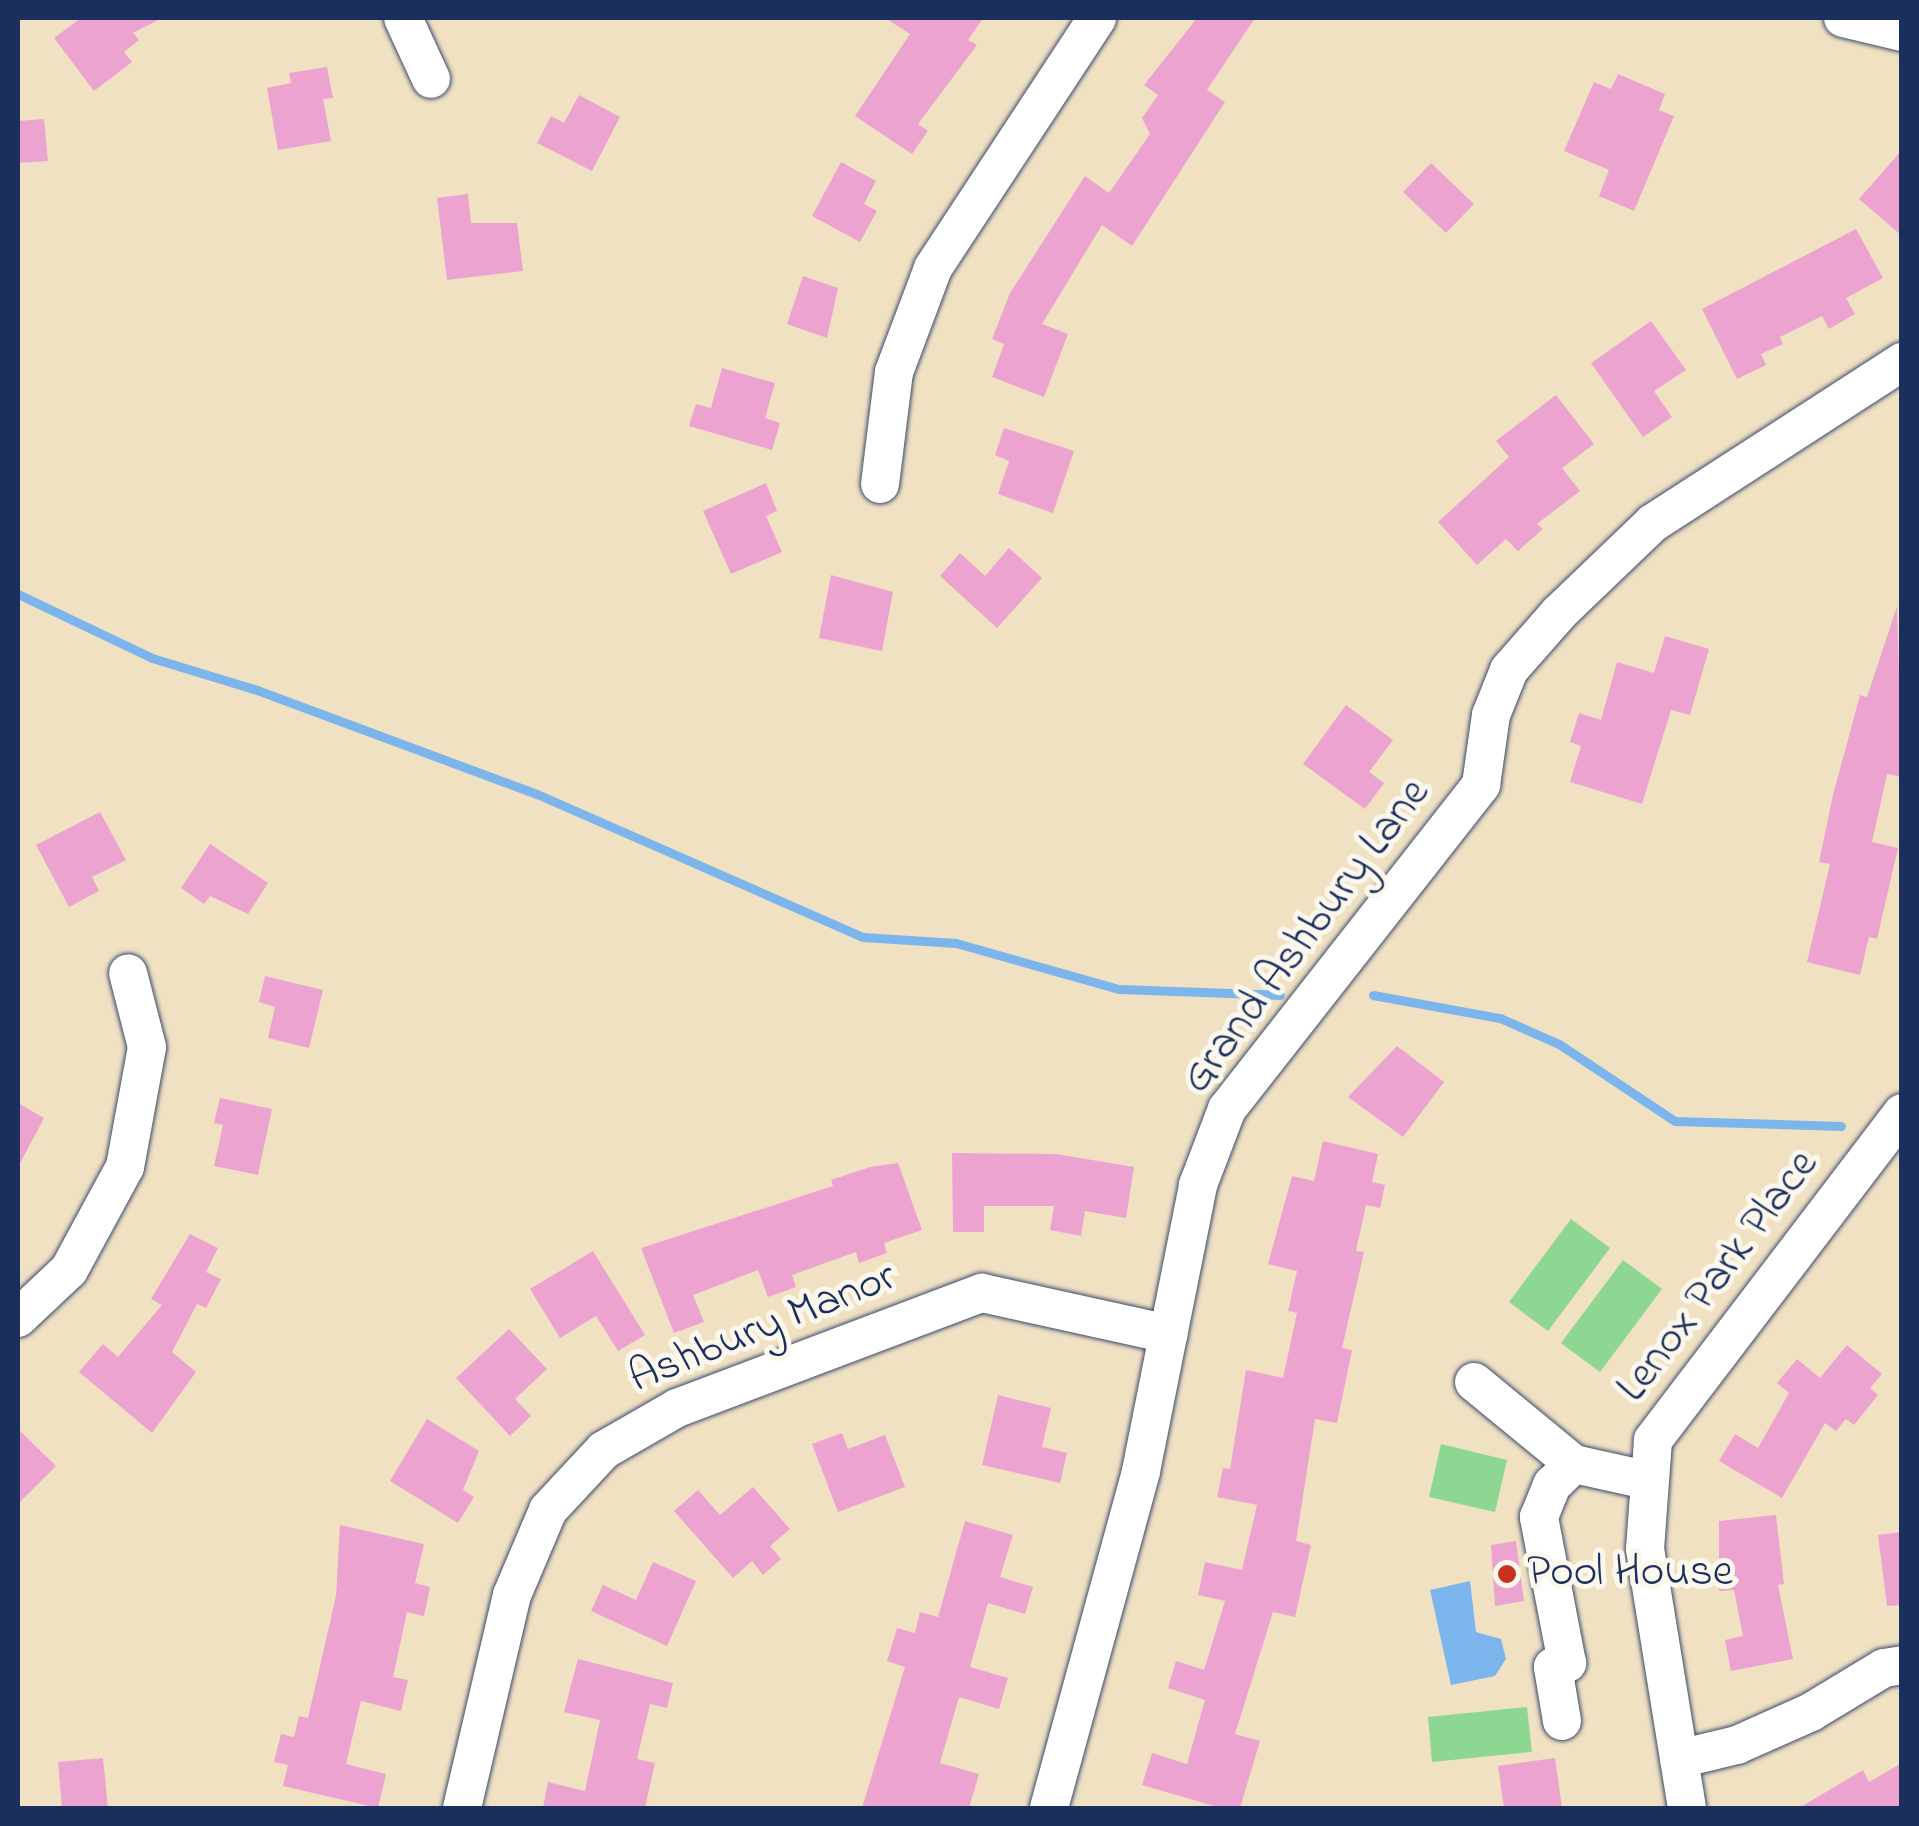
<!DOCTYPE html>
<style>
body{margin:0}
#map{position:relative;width:1919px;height:1826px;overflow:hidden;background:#f0e1c3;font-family:"Indie Flower",sans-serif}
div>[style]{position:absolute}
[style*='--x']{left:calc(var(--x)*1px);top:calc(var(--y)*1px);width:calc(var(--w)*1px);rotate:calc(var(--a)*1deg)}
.green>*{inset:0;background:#8ed793}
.water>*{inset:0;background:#7cb5ec}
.stream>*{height:9px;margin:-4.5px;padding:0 4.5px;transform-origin:4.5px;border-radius:4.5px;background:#7cb5ec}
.building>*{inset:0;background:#eda3d0}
.roads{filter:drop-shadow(0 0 2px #3b4a6d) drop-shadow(0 0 2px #3b4a6d)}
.minor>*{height:38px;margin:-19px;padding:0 19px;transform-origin:19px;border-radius:19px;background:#fff}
.dots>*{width:28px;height:28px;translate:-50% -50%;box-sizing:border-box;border:5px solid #fbf7ec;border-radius:50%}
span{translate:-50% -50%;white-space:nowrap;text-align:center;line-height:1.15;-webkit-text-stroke:10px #fbf7ec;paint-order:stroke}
.street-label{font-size:45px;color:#1b2f5e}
.poi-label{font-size:45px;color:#1b2f5e}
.left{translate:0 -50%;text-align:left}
.frame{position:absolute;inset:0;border:20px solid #1b2f5e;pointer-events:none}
</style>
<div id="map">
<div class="green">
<div style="clip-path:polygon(1571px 1219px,1610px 1248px,1548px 1331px,1509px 1302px)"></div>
<div style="clip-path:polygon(1623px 1260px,1662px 1289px,1600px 1372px,1561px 1343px)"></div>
<div style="clip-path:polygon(1441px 1444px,1507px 1460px,1495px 1512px,1429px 1497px)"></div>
<div style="clip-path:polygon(1527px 1707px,1532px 1752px,1432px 1762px,1428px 1717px)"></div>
</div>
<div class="water">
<div style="clip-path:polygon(1470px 1581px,1476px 1632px,1501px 1639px,1506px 1659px,1495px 1676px,1451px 1685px,1430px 1590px)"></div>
</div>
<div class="stream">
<div style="--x:18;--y:594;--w:148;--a:25.5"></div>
<div style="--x:152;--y:658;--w:110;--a:16.9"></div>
<div style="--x:257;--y:690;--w:299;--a:20.4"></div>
<div style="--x:537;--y:794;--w:356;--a:23.7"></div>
<div style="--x:863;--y:937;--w:93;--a:3.7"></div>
<div style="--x:956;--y:943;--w:169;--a:15.8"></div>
<div style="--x:1119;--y:989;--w:161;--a:2.1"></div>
<div style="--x:1373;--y:995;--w:129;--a:10.3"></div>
<div style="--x:1500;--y:1018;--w:64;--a:23.8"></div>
<div style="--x:1559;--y:1044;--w:139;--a:33.6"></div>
<div style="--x:1675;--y:1121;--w:166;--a:1.7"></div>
</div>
<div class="building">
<div style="clip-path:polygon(81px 18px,162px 18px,133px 33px,139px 40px,124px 52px,132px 62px,94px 91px,54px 38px)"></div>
<div style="clip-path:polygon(885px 18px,983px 18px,968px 40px,977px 45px,918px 124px,928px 131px,912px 154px,855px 116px,910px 34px)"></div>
<div style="clip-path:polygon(1197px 18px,1255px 18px,1207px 90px,1225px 102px,1132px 246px,1102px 225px,1042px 324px,1068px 334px,1044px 397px,992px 377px,1004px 344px,992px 339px,1010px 293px,1085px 176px,1109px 193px,1150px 134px,1142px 118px,1158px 95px,1144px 85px)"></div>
<div style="clip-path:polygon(327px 67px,333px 98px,323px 99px,331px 141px,278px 150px,267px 88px,291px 83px,289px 73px)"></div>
<div style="clip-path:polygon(1618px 74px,1665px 94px,1659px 110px,1674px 116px,1634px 211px,1599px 196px,1609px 170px,1564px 151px,1594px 82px,1611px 89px)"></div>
<div style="clip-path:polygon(579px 95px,620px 117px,592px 171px,537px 143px,551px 116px,564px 123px)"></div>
<div style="clip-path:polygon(44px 119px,48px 161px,18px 163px,18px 121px)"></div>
<div style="clip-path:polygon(1902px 150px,1902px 236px,1859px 199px)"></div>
<div style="clip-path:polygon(841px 162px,876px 181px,864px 204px,877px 211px,860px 242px,812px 216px)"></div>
<div style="clip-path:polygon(1431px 163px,1474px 204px,1446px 233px,1403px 192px)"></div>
<div style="clip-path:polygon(468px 194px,471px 223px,517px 223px,523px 271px,447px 280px,437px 198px)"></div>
<div style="clip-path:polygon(1856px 229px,1883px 278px,1846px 298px,1855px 314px,1829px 329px,1822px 316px,1780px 337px,1783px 344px,1761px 354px,1766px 365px,1737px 379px,1702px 309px)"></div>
<div style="clip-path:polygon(803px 276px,838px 288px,827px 338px,787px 324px)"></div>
<div style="clip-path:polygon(1651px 321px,1686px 370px,1654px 391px,1672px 417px,1643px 437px,1591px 363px)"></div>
<div style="clip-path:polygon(722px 368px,775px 383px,765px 418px,780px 423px,772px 450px,689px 426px,696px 404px,711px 408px)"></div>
<div style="clip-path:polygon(1556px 395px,1594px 444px,1562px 468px,1580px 491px,1537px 524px,1543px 529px,1518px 551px,1506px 539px,1477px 565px,1438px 522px,1509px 457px,1496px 441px)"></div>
<div style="clip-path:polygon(1004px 428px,1074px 451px,1053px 513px,998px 494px,1009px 461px,995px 455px)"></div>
<div style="clip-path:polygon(766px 483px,777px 511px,766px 516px,782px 552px,731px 574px,703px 511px)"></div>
<div style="clip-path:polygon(1009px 548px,1042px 578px,997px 628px,940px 576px,960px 553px,985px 576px)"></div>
<div style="clip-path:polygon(831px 575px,893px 592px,882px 651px,819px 638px)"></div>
<div style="clip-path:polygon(1897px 606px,1902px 777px,1887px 774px,1872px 842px,1898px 848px,1877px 939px,1869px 937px,1860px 975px,1807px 962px,1830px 864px,1819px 862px,1833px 795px,1860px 695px,1867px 697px)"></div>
<div style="clip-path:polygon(1665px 636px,1709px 649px,1690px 715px,1671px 710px,1642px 804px,1570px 782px,1581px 746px,1570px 742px,1579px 713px,1601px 720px,1617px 662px,1654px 673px)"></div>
<div style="clip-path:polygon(1346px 705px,1393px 740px,1369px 772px,1384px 783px,1365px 809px,1303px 764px)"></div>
<div style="clip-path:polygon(100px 812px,126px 860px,92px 877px,99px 891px,69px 907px,36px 845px)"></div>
<div style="clip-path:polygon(210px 844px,268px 883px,248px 914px,210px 896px,204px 904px,181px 888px)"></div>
<div style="clip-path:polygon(265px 976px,323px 990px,309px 1048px,268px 1038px,275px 1007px,259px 1002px)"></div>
<div style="clip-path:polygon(1397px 1046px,1444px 1082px,1403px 1137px,1348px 1097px)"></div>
<div style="clip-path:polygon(220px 1098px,272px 1109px,258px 1175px,214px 1166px,223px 1125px,214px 1123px)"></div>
<div style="clip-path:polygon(18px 1103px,44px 1118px,18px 1167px)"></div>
<div style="clip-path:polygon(1323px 1141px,1378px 1154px,1372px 1182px,1385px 1185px,1380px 1208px,1366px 1205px,1356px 1251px,1364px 1252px,1342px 1348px,1352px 1350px,1337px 1423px,1315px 1419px,1296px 1541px,1311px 1545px,1295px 1617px,1273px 1612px,1235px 1734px,1260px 1741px,1240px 1808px,1221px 1808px,1142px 1785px,1152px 1753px,1187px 1764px,1205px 1700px,1168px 1688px,1176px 1661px,1204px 1670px,1225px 1601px,1198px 1595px,1205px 1562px,1242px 1570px,1257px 1505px,1217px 1497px,1223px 1468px,1230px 1469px,1246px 1370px,1283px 1378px,1297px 1313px,1288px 1311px,1297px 1271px,1268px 1264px,1292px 1176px,1314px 1181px)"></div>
<div style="clip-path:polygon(952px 1153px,1056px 1154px,1134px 1167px,1126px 1218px,1085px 1211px,1081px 1236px,1050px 1230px,1054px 1206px,984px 1206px,984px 1232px,953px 1232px)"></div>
<div style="clip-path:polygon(898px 1163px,922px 1230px,884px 1243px,887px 1253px,859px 1263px,856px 1252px,792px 1275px,796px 1287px,768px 1297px,758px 1270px,693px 1295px,704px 1322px,674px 1333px,641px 1248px,833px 1186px,831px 1180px,870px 1167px)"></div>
<div style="clip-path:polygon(190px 1234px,218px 1248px,206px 1272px,221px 1279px,206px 1308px,197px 1304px,172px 1352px,196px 1372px,152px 1433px,79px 1372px,103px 1344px,118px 1357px,162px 1305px,151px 1299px)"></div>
<div style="clip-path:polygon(593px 1251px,645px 1335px,618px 1351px,596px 1316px,560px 1338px,530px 1289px)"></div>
<div style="clip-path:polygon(509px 1329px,547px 1369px,515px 1399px,531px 1416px,510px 1436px,456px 1378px)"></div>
<div style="clip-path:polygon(1847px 1345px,1882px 1374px,1870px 1388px,1878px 1395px,1854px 1425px,1846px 1419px,1836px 1431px,1825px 1423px,1782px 1498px,1719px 1461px,1735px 1434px,1758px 1448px,1789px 1393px,1777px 1383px,1797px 1359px,1820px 1378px)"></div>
<div style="clip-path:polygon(998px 1395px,1051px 1408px,1042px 1447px,1067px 1453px,1060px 1483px,982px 1465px)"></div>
<div style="clip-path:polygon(427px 1419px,479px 1451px,463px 1490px,474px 1497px,458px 1523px,390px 1481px)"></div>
<div style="clip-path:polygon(18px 1429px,56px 1466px,18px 1504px)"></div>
<div style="clip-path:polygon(842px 1433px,848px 1449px,885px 1435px,905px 1487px,838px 1512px,812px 1444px)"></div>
<div style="clip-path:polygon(753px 1487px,790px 1529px,770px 1546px,781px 1559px,763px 1575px,752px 1561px,733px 1578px,674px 1511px,698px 1490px,720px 1515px)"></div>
<div style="clip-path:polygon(1776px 1515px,1784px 1584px,1778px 1585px,1793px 1659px,1731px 1671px,1725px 1640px,1743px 1636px,1734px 1590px,1719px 1591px,1719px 1521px)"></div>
<div style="clip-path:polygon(965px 1521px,1013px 1535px,1000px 1577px,1033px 1587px,1025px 1614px,988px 1603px,970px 1667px,1008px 1678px,999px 1709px,959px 1697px,940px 1763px,979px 1774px,969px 1808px,862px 1808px,905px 1667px,887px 1661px,897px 1628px,915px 1633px,920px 1612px,938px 1617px)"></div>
<div style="clip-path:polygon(340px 1525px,424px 1544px,415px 1583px,430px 1587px,424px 1616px,407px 1612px,393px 1677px,408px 1680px,401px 1711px,361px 1701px,346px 1764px,386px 1774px,378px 1808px,283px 1786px,288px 1765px,274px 1762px,281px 1734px,294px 1737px,299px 1716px,308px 1718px,336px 1596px)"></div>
<div style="clip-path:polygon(1902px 1532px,1902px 1605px,1887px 1606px,1878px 1535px)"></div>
<div style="clip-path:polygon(1516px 1541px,1524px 1601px,1495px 1606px,1491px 1545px)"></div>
<div style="clip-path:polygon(653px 1562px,696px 1581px,667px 1646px,591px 1611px,603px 1585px,636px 1600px)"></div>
<div style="clip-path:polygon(578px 1659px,673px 1683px,667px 1708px,650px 1704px,637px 1759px,655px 1763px,645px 1808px,543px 1808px,548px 1782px,585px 1791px,600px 1720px,564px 1712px)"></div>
<div style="clip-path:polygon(103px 1758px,108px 1808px,62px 1808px,58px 1762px)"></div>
<div style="clip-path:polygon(1555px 1758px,1562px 1808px,1504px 1808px,1498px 1766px)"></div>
<div style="clip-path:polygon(1902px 1763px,1902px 1808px,1799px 1808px,1863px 1770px,1869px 1782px)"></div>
</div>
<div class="roads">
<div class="minor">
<div style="--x:403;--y:18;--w:67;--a:65.3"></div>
<div style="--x:1843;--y:18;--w:61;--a:13.3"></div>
<div style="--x:880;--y:484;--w:113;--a:-82.9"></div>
<div style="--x:894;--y:372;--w:111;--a:-69.4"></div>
<div style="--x:933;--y:268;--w:299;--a:-56.7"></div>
<div style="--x:18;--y:1318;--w:70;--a:-43.3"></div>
<div style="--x:69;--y:1270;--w:117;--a:-61.5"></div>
<div style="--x:125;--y:1167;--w:122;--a:-79.6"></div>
<div style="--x:147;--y:1047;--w:76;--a:-104.4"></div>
<div style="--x:1474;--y:1382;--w:129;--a:39.4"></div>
<div style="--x:1574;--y:1464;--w:74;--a:12.5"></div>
<div style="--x:1562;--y:1721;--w:55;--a:-99.5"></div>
<div style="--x:1553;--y:1667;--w:15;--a:-16"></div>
<div style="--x:1567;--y:1663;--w:149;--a:-100.9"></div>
<div style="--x:1539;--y:1517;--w:35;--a:-68"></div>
<div style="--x:1552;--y:1485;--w:30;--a:-44"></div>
<div style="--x:1679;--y:1759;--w:60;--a:-13.6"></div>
<div style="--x:1737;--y:1745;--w:81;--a:-24"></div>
<div style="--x:1811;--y:1712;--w:85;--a:-31.1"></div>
<div style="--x:1884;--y:1668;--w:18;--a:-9"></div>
<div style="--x:462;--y:1808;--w:219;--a:-76.8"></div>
<div style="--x:512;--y:1595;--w:92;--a:-67"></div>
<div style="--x:548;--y:1510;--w:82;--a:-47"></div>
<div style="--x:604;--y:1450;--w:84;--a:-29.9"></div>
<div style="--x:677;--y:1408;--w:326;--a:-20.7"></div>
<div style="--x:982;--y:1293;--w:191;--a:12.4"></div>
<div style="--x:1049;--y:1808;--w:349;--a:-74.7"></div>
<div style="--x:1141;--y:1471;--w:292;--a:-78.7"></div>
<div style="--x:1198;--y:1185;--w:81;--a:-69.1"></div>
<div style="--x:1227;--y:1109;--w:412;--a:-51.9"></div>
<div style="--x:1481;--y:785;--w:71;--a:-81.9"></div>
<div style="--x:1491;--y:715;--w:48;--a:-68.2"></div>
<div style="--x:1509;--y:670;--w:76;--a:-48.7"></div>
<div style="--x:1559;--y:613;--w:130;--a:-43.8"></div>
<div style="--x:1653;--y:523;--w:297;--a:-32.9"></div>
<div style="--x:1687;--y:1808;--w:262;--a:-99.2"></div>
<div style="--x:1645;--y:1549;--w:109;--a:-85.8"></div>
<div style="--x:1653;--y:1440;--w:411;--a:-52.7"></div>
</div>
</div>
<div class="dots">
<div style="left:1507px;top:1574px;background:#c8321e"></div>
</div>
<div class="street-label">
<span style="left:1307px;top:937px;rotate:-53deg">Grand Ashbury Lane</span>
<span style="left:1719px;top:1277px;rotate:-53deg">Lenox Park Place</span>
<span style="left:763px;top:1329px;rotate:-22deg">Ashbury Manor</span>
</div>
<div class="poi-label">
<span class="left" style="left:1527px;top:1574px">Pool House</span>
</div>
<div class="frame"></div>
</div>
